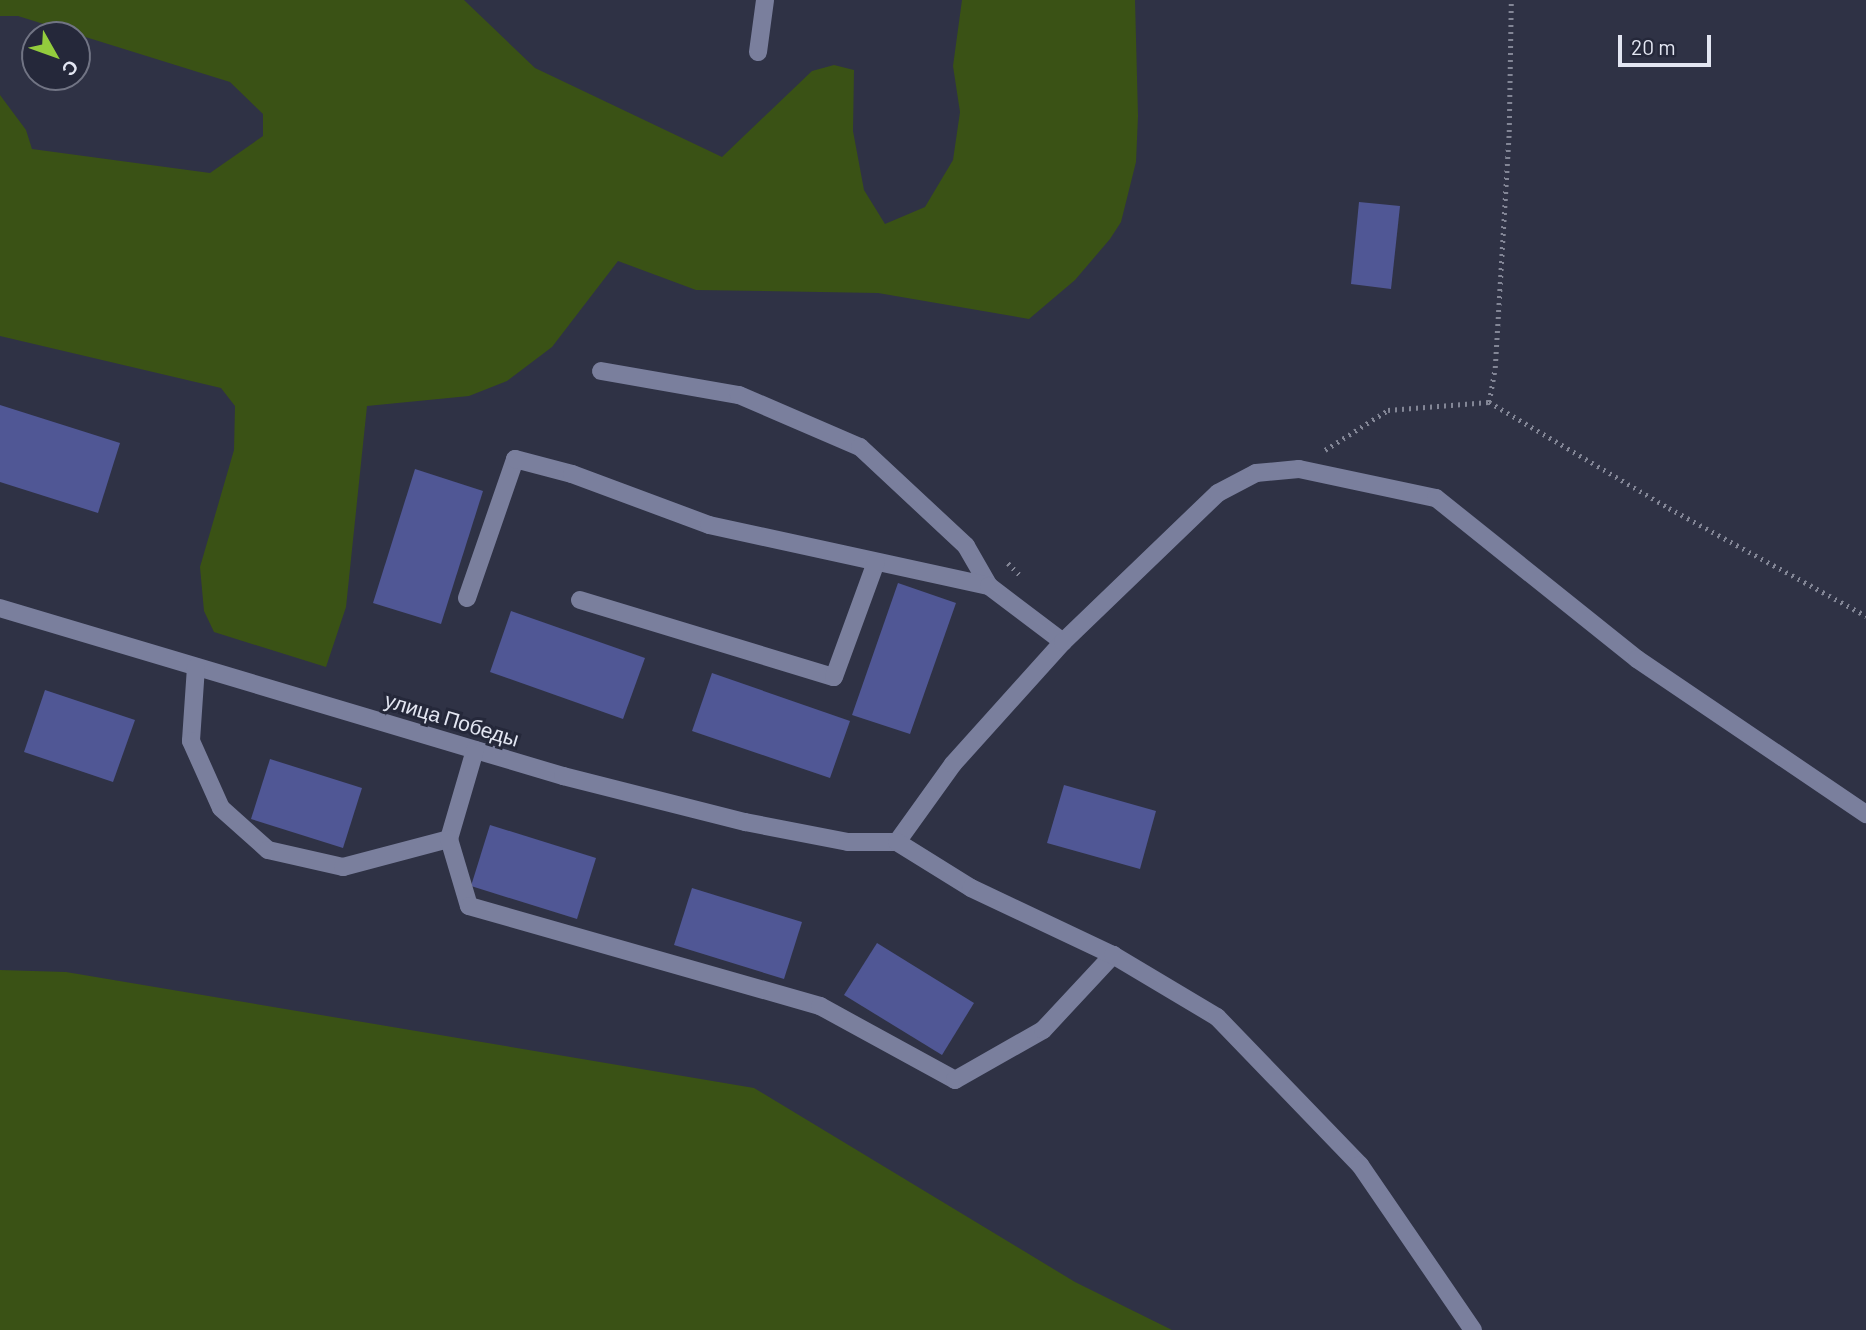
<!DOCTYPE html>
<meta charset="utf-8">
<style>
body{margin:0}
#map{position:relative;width:1866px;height:1330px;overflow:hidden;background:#2f3245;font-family:Barlow,sans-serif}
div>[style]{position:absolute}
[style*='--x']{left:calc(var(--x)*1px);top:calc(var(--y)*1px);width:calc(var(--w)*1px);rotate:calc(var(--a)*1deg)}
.green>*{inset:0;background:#3a5215}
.building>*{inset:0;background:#505795}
.path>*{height:4.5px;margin-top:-2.25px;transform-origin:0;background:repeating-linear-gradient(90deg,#838696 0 2px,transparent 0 7px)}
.minor>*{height:18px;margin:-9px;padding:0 9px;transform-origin:9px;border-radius:9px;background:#7a7f9d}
span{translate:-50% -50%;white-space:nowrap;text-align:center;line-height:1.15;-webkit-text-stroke:6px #25283a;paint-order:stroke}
.street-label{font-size:21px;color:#e3e6f2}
.north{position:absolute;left:21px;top:21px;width:70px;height:70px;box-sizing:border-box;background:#25283a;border:2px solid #717484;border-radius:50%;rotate:130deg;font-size:19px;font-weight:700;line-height:28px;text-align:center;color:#e3e6f2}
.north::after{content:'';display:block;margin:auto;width:24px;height:32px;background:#93cc3d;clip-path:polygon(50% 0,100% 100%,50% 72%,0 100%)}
.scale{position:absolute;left:1618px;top:35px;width:93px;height:32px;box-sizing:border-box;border:4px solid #e3e6f2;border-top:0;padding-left:9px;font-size:21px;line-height:24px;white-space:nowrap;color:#e3e6f2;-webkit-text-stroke:5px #25283a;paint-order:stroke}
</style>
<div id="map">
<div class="green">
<div style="clip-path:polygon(0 0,464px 0,535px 68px,722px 157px,812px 71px,834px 65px,854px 70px,853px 131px,864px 190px,885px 224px,925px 207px,953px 160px,960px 112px,953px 66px,962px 0,1135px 0,1138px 116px,1136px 162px,1121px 222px,1110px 239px,1075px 280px,1029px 319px,878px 293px,696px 290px,618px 261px,552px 347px,507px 381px,469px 396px,367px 406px,346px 607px,326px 667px,214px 632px,204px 611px,200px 567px,234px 450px,235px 406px,221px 388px,0 336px,0 95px,26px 130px,32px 149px,210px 173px,263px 136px,263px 114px,230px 82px,18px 16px,0 16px)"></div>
<div style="clip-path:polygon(0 970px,66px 972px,754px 1088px,1075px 1282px,1172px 1330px,0 1330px)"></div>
</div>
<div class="building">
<div style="clip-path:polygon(1359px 202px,1400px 206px,1391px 289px,1351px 284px)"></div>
<div style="clip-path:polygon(0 405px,120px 443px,98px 513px,0 482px)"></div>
<div style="clip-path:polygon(415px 469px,483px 491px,441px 624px,373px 603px)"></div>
<div style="clip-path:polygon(898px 583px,956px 603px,910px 734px,852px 715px)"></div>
<div style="clip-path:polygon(511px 611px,645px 658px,623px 719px,490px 672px)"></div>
<div style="clip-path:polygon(712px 673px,850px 721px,830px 778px,692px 731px)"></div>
<div style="clip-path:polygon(45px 690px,135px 720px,113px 782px,24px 752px)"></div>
<div style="clip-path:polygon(270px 759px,362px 788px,343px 848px,251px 819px)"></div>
<div style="clip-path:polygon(1064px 785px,1156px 811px,1140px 869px,1047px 843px)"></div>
<div style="clip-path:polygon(490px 825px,596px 858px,577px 919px,471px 886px)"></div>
<div style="clip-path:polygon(692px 888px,802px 922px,784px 979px,674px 945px)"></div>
<div style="clip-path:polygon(877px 943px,974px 1003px,942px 1055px,844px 995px)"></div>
</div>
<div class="path">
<div style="--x:1489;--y:402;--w:209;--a:30.5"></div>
<div style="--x:1669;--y:508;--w:225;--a:28.7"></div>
<div style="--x:1325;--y:450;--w:75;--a:-32.4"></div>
<div style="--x:1388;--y:410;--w:101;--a:-4.5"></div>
<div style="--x:1489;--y:402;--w:35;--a:-80"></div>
<div style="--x:1495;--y:368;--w:236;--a:-86.6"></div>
<div style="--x:1509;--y:132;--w:132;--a:-89.1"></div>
<div style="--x:1008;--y:563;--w:17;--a:45"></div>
</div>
<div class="minor">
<div style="--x:758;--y:52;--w:52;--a:-82.3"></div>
<div style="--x:601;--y:371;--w:140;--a:9.9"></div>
<div style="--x:739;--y:395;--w:132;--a:23.3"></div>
<div style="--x:860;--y:447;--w:145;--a:43"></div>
<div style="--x:966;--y:546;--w:46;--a:60.1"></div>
<div style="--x:467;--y:598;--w:147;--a:-70.9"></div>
<div style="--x:515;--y:459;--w:59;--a:14.7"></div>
<div style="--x:572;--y:474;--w:146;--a:20.4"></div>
<div style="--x:709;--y:525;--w:287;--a:12.3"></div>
<div style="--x:989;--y:586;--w:93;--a:37.1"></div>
<div style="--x:580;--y:600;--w:265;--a:16.9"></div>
<div style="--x:834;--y:677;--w:122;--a:-69.9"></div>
<div style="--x:0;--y:608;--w:588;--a:16.62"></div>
<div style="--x:563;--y:776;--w:188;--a:14.2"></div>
<div style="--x:745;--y:822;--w:105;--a:11"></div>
<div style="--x:848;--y:842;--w:49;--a:0"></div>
<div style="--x:196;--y:667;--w:74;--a:93.9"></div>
<div style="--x:191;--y:741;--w:73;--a:65.9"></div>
<div style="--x:221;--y:808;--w:63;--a:41.8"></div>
<div style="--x:268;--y:850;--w:77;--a:12.8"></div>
<div style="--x:343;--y:867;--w:110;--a:-14.8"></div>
<div style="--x:475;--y:750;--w:93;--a:106.3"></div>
<div style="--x:449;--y:839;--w:70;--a:73.4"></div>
<div style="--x:469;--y:906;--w:365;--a:15.9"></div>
<div style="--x:820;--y:1006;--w:154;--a:28.7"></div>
<div style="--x:955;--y:1080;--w:101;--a:-29.6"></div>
<div style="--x:1043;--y:1030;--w:103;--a:-47"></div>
<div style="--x:897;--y:842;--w:96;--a:-54.3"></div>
<div style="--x:953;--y:764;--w:164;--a:-48"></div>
<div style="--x:1063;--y:642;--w:215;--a:-43.9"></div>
<div style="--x:1218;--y:493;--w:43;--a:-27.8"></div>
<div style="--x:1256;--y:473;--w:43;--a:-5.3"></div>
<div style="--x:1299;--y:469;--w:140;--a:12"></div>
<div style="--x:1436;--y:498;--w:258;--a:38.7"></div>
<div style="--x:1637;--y:659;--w:277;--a:34.1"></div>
<div style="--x:897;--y:842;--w:87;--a:31.9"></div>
<div style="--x:971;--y:888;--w:157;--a:25.3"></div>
<div style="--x:1113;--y:955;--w:121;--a:30.8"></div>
<div style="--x:1217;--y:1017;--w:206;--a:46"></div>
<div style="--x:1360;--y:1165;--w:200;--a:55.6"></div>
</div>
<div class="street-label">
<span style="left:452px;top:719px;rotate:17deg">улица Победы</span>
</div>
<div class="north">С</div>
<div class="scale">20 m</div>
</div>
